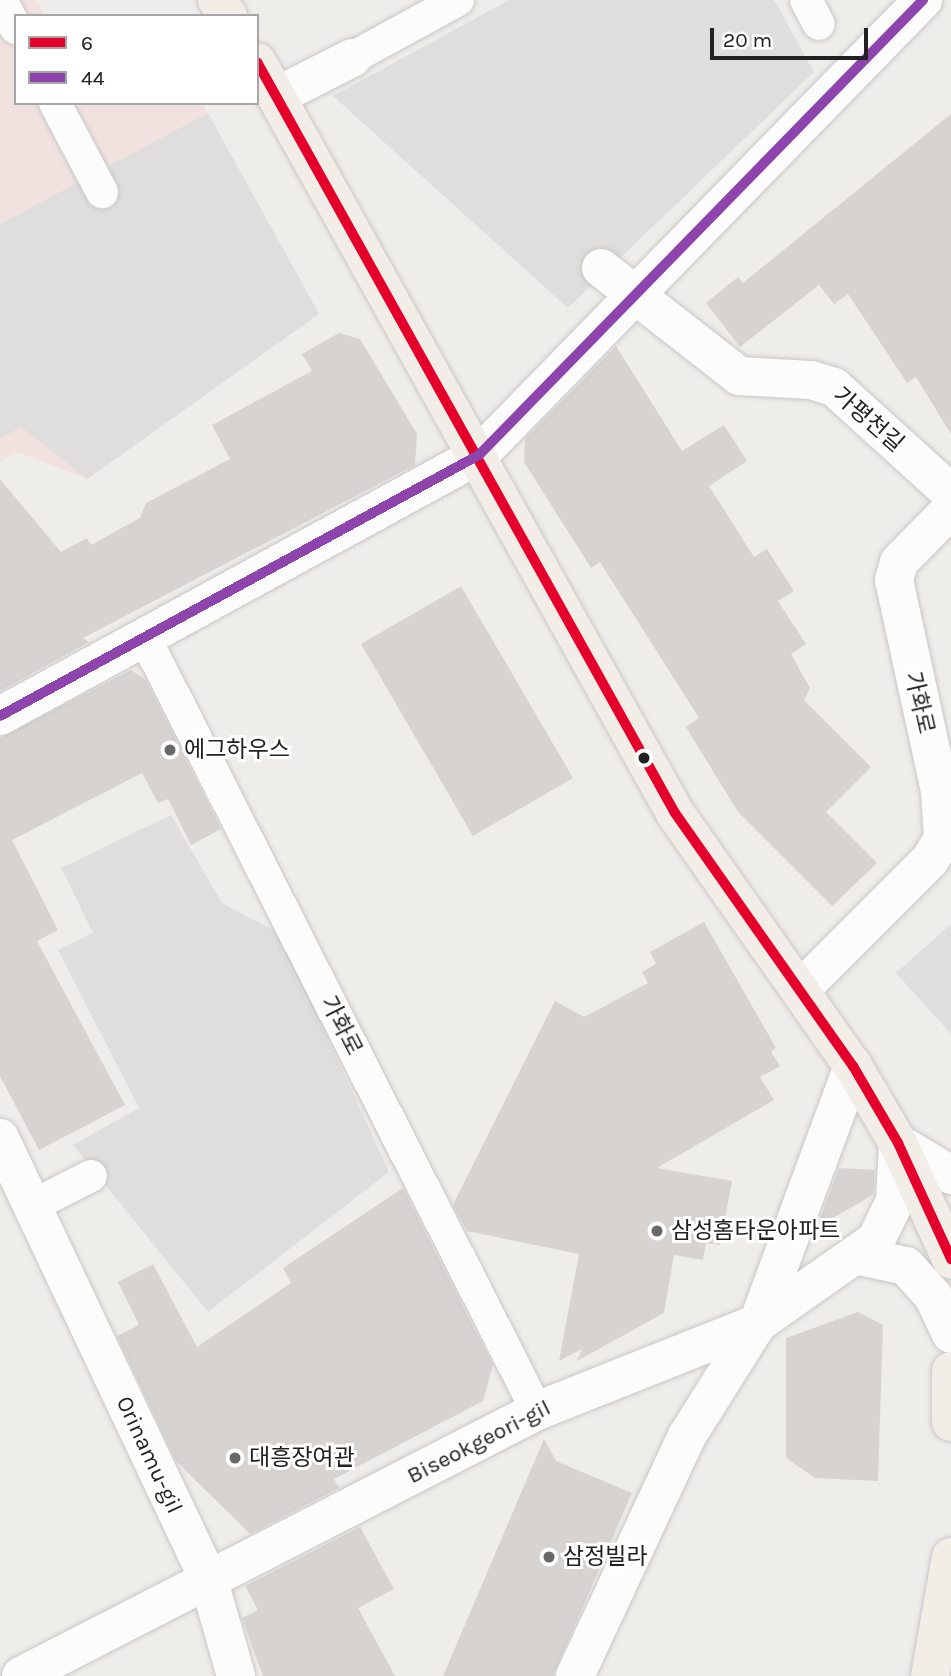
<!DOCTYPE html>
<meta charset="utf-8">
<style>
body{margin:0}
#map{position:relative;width:951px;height:1676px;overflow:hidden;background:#efedea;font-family:Karla,"Noto Sans KR",sans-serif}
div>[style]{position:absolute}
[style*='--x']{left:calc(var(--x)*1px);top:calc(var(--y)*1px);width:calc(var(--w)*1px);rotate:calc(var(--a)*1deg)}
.commercial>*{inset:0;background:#f1e2e0}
.parking>*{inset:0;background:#dfdedd}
.building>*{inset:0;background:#d6d3d1}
.roads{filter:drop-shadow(0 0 2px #c8c7c6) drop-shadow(0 0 2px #c8c7c6)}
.lane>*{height:32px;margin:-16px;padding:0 16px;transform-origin:16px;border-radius:16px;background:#fdfcfc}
.street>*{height:38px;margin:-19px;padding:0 19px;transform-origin:19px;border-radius:19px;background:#fdfcfc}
.primary>*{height:38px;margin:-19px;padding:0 19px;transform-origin:19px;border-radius:19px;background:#f2ede7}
.bus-1>*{height:10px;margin:-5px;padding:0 5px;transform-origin:5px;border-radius:5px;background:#e4002b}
.bus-2>*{height:10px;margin:-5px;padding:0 5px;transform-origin:5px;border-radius:5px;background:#8e44ad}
.dots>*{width:19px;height:19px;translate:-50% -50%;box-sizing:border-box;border:4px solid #fff;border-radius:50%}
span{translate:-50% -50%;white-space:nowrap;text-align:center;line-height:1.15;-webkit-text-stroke:6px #fff;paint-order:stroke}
.street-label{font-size:23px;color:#212121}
.poi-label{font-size:23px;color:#212121}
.left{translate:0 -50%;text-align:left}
.legend{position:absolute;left:14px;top:14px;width:245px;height:91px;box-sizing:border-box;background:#fff;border:2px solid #a6a6a6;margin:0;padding:9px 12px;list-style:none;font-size:21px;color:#212121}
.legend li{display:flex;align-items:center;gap:14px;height:35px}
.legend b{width:35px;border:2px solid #a6a6a6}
.scale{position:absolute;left:710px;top:28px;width:158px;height:32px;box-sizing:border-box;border:4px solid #212121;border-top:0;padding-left:9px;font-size:21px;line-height:24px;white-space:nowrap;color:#212121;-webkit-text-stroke:5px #fff;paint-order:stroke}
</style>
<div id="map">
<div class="commercial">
<div style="clip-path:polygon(0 0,36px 0,46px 16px,16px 16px,16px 103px,202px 103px,319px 314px,87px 479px,18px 452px,0 461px)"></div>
</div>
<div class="parking">
<div style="clip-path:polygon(509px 0,774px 0,814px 72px,568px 308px,333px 96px)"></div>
<div style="clip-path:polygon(208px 113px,319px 314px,87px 479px,21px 427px,0 439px,0 224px)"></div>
<div style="clip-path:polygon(171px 815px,222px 903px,280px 934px,389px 1172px,208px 1312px,73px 1145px,139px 1108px,58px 950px,93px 933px,61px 868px)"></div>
<div style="clip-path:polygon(951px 924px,951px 1034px,896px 973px)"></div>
</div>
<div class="building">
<div style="clip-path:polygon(951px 114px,951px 434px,916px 377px,907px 383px,848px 294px,834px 304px,819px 285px,740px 347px,706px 303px,738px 277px,743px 283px)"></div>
<div style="clip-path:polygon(339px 333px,360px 339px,417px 434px,415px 465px,83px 638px,89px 642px,0 691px,0 479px,61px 552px,87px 538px,91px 545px,140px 518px,146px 503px,230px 459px,212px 425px,312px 371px,302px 354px)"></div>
<div style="clip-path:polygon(616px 346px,682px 451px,724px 425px,747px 461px,709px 486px,754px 557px,767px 549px,794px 591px,778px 601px,806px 644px,791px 654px,810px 688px,804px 700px,871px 767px,826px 812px,877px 863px,832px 906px,738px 812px,686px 727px,699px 718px,600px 562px,591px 568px,524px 462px,525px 439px)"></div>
<div style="clip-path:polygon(461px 586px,573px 778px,473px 836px,361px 644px)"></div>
<div style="clip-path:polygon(131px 670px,146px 680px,221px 829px,191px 845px,168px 799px,158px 803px,142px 773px,12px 840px,58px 930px,37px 941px,125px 1105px,39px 1150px,0 1076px,0 738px)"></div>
<div style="clip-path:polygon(704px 922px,776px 1048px,771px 1052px,780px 1066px,760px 1077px,774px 1100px,657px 1168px,732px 1181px,720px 1245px,706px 1243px,703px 1260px,674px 1255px,664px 1313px,577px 1361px,582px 1349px,559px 1361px,579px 1254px,467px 1231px,453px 1205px,555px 1001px,584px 1017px,648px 983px,642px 972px,656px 964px,650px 952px)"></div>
<div style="clip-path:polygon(839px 1168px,875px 1170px,873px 1195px,817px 1227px)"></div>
<div style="clip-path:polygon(403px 1188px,493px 1365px,483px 1401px,334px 1479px,339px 1488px,250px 1534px,176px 1461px,117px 1336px,139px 1325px,118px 1282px,153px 1264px,197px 1347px,291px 1283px,283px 1268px)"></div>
<div style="clip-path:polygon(858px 1312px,883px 1325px,878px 1481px,815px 1478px,786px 1458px,786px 1338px)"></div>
<div style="clip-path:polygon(544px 1439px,556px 1461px,632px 1493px,553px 1676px,443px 1676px)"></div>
<div style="clip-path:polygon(360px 1527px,394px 1589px,358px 1608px,395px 1676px,263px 1676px,242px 1618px,258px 1610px,245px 1586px)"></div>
</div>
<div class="roads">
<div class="lane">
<div style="--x:1;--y:0;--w:32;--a:62"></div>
<div style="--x:806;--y:0;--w:27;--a:62"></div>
<div style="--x:352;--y:58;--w:121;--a:-28.7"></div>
<div style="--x:55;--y:103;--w:101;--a:62.2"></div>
<div style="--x:146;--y:640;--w:864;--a:63.11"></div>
<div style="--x:32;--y:1206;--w:66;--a:-27"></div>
</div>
<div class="street">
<div style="--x:279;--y:95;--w:82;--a:-26.9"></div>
<div style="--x:601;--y:268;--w:175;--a:38"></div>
<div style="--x:739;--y:376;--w:72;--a:3.2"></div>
<div style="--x:811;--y:380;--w:24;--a:17"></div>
<div style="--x:834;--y:387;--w:158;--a:42.2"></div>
<div style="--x:0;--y:716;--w:545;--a:-28.59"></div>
<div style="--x:479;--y:455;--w:636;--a:-45.7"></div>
<div style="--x:802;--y:988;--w:181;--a:-45"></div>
<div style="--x:930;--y:860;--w:26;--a:-59"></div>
<div style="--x:943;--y:838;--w:47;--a:-93.7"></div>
<div style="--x:940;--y:791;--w:216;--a:-102.3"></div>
<div style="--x:894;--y:580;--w:19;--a:-74"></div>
<div style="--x:899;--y:562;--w:74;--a:-45.5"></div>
<div style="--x:0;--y:1138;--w:490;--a:64.7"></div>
<div style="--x:209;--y:1581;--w:99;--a:74.1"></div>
<div style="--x:859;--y:1256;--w:48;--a:12"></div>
<div style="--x:906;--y:1266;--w:40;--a:48"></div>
<div style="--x:933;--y:1296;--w:42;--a:64.7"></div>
<div style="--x:21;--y:1676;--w:580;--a:-27.18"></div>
<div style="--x:537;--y:1411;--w:238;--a:-21.7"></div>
<div style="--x:758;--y:1323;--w:144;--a:-35.1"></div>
<div style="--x:876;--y:1240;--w:43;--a:-64"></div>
<div style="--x:895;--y:1201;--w:58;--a:-87"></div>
<div style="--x:898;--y:1143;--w:62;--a:31.1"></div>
<div style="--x:575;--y:1676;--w:265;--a:-65"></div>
<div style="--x:687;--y:1436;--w:133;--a:-57.9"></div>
<div style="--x:758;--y:1323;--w:274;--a:-69.7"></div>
</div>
<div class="primary">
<div style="--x:217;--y:0;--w:19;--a:55"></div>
<div style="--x:257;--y:62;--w:859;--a:60.9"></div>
<div style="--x:675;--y:813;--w:309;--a:54.9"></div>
<div style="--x:853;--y:1066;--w:89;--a:59.7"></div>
<div style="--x:898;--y:1143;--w:128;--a:65.4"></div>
<div style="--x:951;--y:1371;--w:51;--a:90"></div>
<div style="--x:930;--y:1676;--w:121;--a:-80"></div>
</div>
</div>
<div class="bus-1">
<div style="--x:257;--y:62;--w:859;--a:60.9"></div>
<div style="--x:675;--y:813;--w:309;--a:54.9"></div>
<div style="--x:853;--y:1066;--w:89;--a:59.7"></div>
<div style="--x:898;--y:1143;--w:128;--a:65.4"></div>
</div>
<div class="bus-2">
<div style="--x:0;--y:716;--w:545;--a:-28.59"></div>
<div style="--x:479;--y:455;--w:636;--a:-45.7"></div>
</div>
<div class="dots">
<div style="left:170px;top:750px;background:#696867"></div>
<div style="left:644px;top:758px;background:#212121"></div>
<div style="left:657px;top:1231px;background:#696867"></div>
<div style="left:235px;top:1458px;background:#696867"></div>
<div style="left:549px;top:1557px;background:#696867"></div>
</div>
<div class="street-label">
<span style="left:868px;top:420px;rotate:41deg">가평천길</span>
<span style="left:919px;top:703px;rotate:77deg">가화로</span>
<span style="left:341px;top:1026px;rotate:63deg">가화로</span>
<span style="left:479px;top:1442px;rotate:-27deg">Biseokgeori-gil</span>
<span style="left:149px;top:1455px;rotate:65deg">Orinamu-gil</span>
</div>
<div class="poi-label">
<span class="left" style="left:184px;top:750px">에그하우스</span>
<span class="left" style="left:671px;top:1231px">삼성홈타운아파트</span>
<span class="left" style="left:249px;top:1458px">대흥장여관</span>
<span class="left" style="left:563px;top:1557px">삼정빌라</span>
</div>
<ul class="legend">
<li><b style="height:9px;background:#e4002b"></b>6</li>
<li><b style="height:9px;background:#8e44ad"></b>44</li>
</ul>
<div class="scale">20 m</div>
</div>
